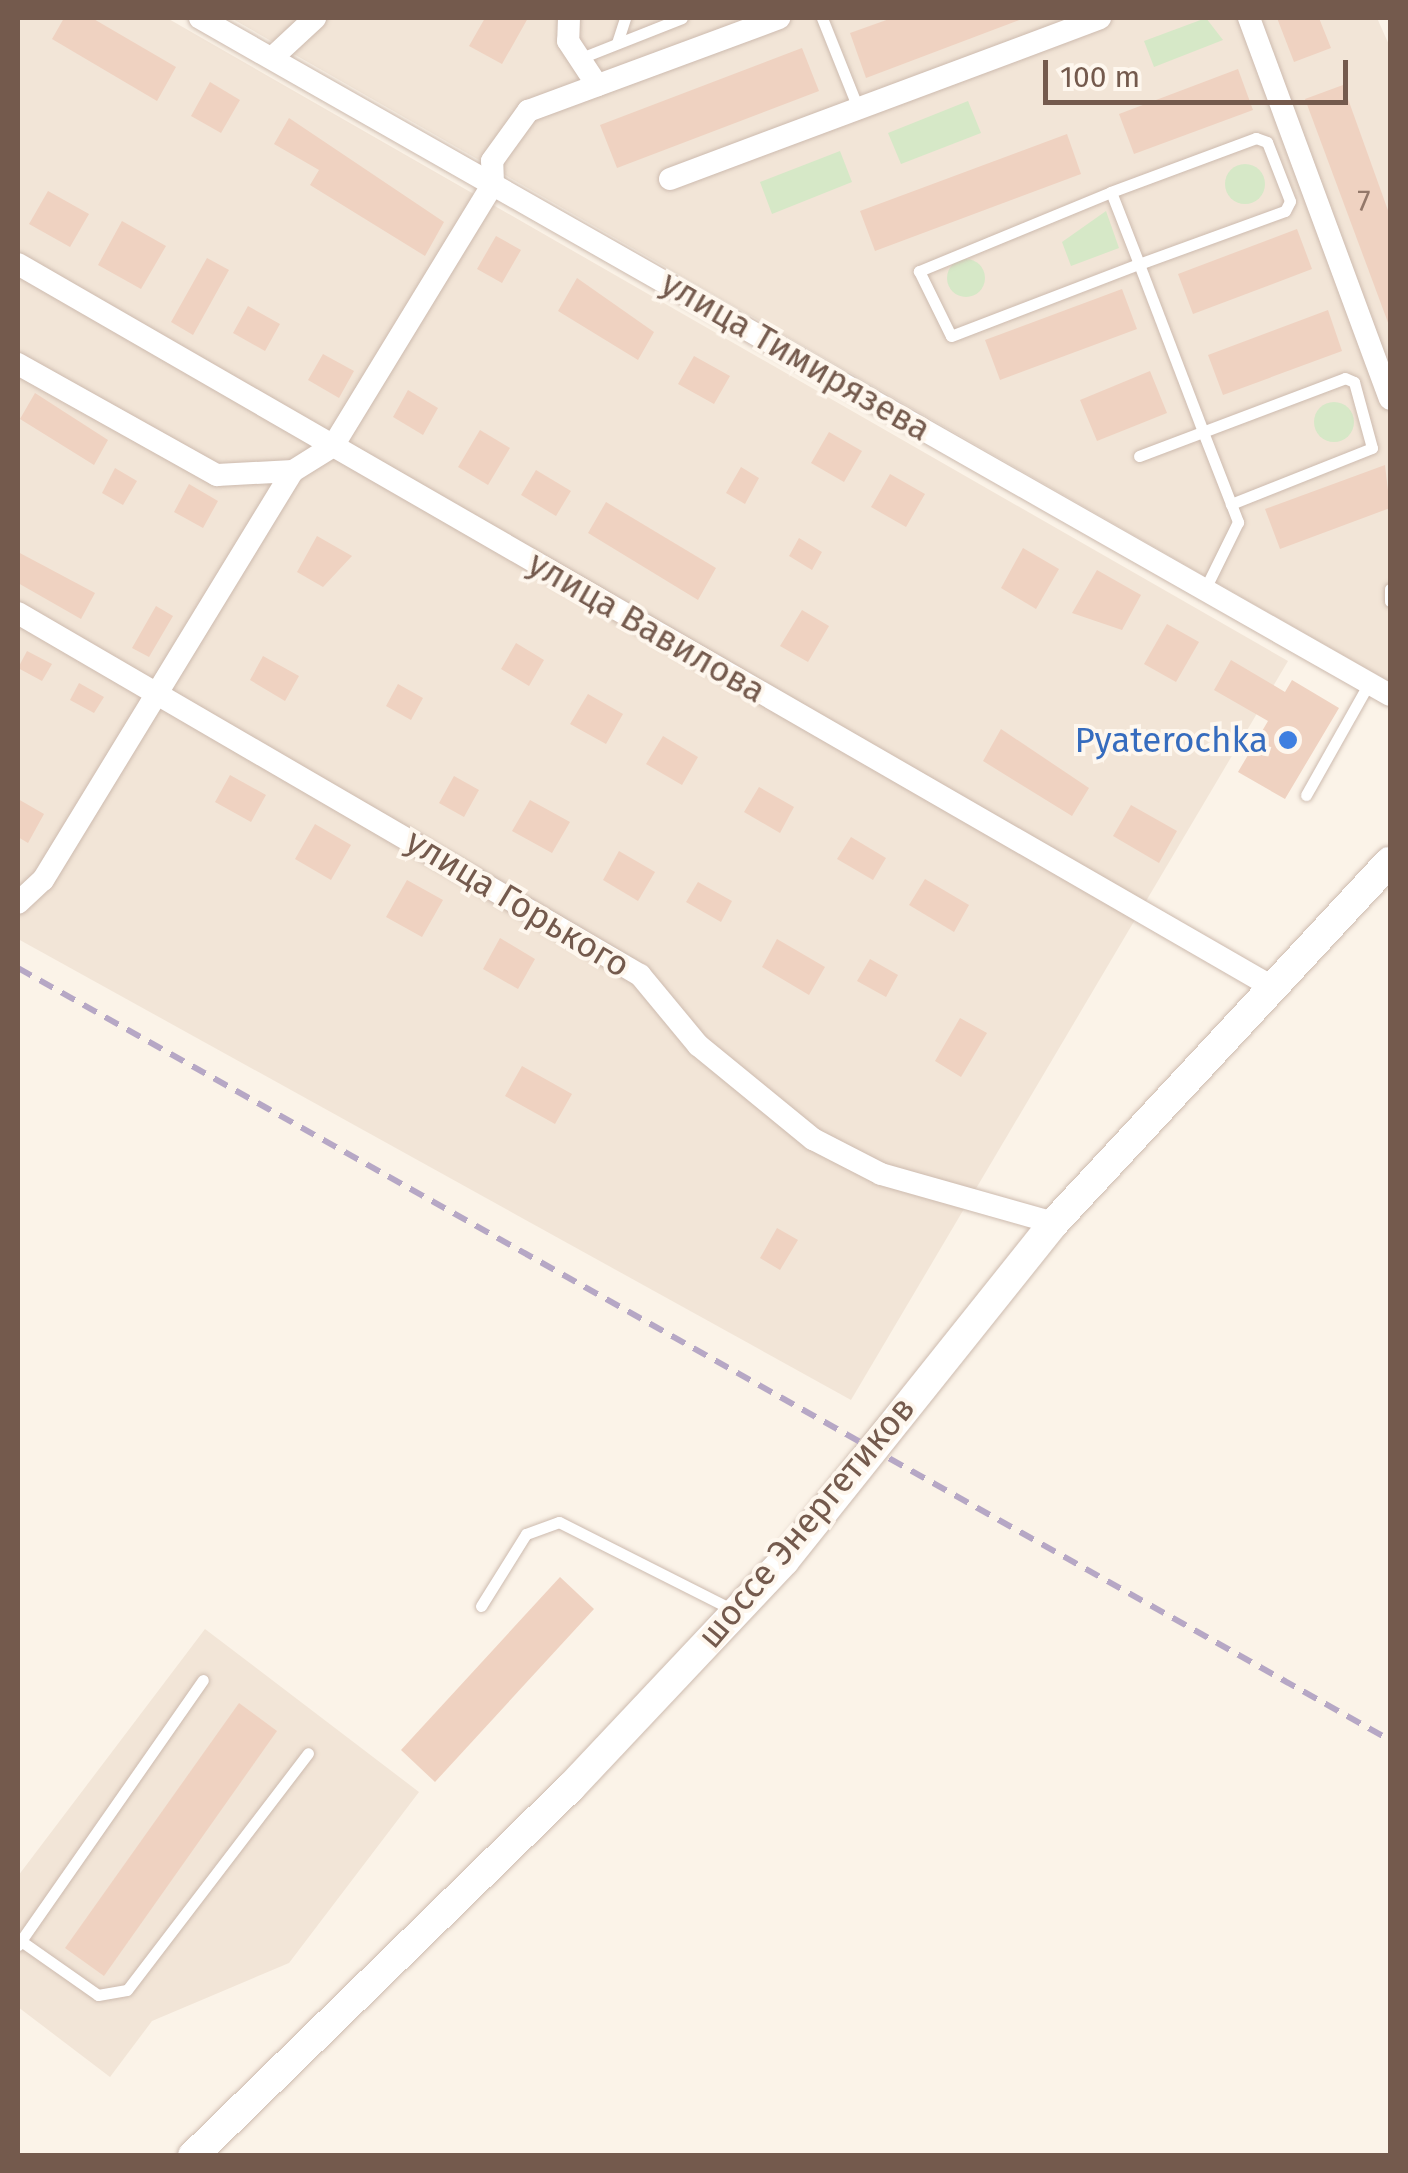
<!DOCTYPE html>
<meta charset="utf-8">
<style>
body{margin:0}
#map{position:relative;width:1408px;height:2173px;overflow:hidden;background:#fbf3e8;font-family:"Fira Sans",sans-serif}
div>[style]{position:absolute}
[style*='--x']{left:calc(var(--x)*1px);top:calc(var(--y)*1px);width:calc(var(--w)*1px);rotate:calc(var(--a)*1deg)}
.residential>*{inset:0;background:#f2e5d7}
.green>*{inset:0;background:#d6e8c7}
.round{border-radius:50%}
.building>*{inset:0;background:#efd2c1}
.roads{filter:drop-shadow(0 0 2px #cdbbaf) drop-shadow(0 0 2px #cdbbaf)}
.lane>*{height:11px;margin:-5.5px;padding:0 5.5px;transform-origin:5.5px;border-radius:5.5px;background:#fff}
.street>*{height:22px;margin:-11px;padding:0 11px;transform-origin:11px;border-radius:11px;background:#fff}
.secondary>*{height:30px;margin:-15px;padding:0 15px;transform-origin:15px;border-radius:15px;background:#fff}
.rail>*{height:6px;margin-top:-3px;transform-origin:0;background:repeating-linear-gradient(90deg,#b6a7c5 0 15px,transparent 0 25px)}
.dots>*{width:28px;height:28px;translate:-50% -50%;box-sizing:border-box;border:5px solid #fef7ee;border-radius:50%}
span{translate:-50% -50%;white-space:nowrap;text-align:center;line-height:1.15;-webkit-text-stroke:8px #fef7ee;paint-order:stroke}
.number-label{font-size:30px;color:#93786a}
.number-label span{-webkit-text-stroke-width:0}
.street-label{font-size:35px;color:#745a4d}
.shop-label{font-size:35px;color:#366cbe}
.right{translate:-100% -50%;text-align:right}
.frame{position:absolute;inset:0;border:20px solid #745a4d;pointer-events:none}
.scale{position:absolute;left:1043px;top:60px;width:305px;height:45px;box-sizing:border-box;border:5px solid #745a4d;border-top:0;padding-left:12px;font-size:30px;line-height:35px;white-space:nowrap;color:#745a4d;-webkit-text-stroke:8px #fef7ee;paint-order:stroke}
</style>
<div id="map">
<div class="residential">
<div style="clip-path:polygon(18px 18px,167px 18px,1288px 661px,851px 1400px,18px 939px)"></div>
<div style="clip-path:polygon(231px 18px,1377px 18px,1390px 47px,1390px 682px)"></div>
<div style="clip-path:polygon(205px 1629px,419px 1792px,289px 1963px,152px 2021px,110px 2077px,18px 2007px,18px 1876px)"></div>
</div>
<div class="green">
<div style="clip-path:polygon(1206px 18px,1223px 40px,1154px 67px,1144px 41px)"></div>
<div style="clip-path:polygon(968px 101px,981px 133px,901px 164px,888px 133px)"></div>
<div style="clip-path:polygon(840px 151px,852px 182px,772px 214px,760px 182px)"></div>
<div class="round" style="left:1225px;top:164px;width:40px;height:40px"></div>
<div style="clip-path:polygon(1106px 211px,1119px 248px,1071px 266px,1062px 242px)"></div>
<div class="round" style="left:947px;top:259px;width:38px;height:38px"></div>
<div class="round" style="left:1314px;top:402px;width:40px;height:40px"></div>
</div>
<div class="building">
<div style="clip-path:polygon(64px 18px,92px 18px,176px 67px,157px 101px,52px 39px)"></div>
<div style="clip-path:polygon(485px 18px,528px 18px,502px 64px,469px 46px)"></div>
<div style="clip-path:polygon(892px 18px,1022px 18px,1022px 19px,866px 78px,850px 33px)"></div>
<div style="clip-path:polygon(1277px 18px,1319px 18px,1331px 48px,1294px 62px)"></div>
<div style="clip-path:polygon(802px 48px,819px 91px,617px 168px,600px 125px)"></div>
<div style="clip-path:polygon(1238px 69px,1253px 110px,1134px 154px,1119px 114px)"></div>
<div style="clip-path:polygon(210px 82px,240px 100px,221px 133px,191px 116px)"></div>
<div style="clip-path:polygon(1343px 85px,1390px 216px,1390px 328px,1305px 99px)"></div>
<div style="clip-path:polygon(289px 118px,444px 222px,425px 256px,310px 185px,319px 170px,274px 144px)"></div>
<div style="clip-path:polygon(1067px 134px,1081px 174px,875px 251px,860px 211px)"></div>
<div style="clip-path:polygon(48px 191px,89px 214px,70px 247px,29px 224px)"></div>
<div style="clip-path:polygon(122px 221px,166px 246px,141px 289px,98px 265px)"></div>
<div style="clip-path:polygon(1297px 229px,1312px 269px,1193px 314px,1178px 274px)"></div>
<div style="clip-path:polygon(496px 236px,521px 250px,502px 283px,477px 269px)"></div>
<div style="clip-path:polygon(207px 258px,229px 270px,193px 335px,171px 322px)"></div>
<div style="clip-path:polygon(577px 278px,654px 332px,638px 360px,558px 311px)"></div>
<div style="clip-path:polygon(1122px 289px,1137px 329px,1000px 380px,985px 340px)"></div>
<div style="clip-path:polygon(248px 306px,280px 324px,265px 351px,233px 333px)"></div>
<div style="clip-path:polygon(1328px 310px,1342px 351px,1223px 395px,1208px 355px)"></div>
<div style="clip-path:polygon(323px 354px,354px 371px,339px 398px,308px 380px)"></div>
<div style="clip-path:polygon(694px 356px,730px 376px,714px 404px,678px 384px)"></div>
<div style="clip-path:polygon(1150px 371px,1167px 413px,1097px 441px,1080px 400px)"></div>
<div style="clip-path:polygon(408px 390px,438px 408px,423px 435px,393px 417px)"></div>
<div style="clip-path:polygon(35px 393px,108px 440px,94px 465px,20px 419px)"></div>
<div style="clip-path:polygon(480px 430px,510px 448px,488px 485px,458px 467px)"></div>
<div style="clip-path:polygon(829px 432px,862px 451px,844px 482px,811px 463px)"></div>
<div style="clip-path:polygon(1385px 465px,1390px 508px,1280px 549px,1265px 509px)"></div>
<div style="clip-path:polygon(741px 467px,759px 478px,745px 504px,726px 493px)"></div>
<div style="clip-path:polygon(115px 468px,137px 481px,123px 505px,102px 493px)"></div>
<div style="clip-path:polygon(536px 470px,571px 491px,556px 516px,521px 495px)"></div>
<div style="clip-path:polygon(890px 474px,925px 494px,906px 527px,871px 507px)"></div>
<div style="clip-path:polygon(189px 484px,218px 501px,203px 528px,174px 512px)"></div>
<div style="clip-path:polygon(606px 502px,716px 568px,698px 600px,588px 533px)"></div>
<div style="clip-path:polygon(317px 536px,352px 556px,323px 587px,297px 572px)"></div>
<div style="clip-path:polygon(799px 538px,822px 552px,812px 570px,789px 556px)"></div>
<div style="clip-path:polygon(1023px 548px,1059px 569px,1036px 609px,1001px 588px)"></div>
<div style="clip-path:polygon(18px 552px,95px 593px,81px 619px,18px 583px)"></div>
<div style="clip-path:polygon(1097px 570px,1141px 595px,1122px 630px,1072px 613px)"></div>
<div style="clip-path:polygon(156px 606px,173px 616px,149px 657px,132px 648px)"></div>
<div style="clip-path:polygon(802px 610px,829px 626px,808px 662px,780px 646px)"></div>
<div style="clip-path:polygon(1167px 624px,1199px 642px,1176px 682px,1144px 664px)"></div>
<div style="clip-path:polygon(516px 643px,544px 660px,529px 686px,501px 669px)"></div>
<div style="clip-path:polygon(27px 651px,52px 664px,42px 681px,18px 668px)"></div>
<div style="clip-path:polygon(263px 656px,299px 676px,285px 701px,250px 680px)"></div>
<div style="clip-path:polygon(1231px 660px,1285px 692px,1292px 680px,1339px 708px,1285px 799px,1238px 772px,1268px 721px,1214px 690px)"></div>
<div style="clip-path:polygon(79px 683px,104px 697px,94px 713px,70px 700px)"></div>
<div style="clip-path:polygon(398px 684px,423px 698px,411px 720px,386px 706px)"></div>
<div style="clip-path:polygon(588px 694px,623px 714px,606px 744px,570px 724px)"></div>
<div style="clip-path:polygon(1001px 729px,1089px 788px,1072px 816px,983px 761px)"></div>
<div style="clip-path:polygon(663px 736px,698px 757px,682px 785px,646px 764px)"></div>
<div style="clip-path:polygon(230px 775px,266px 795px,251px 822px,215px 802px)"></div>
<div style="clip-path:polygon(454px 776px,479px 790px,464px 817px,439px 803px)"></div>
<div style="clip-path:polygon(759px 787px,794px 807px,780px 833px,744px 812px)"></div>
<div style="clip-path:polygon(18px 799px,44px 814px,28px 843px,18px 837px)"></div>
<div style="clip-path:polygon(530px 800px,570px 822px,552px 853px,512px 831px)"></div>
<div style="clip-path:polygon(1131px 805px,1177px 831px,1159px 863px,1113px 836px)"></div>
<div style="clip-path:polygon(315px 824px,351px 845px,331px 880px,295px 859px)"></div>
<div style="clip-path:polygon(851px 837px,886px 858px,873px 880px,837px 859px)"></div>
<div style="clip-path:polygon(619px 851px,655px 872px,638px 901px,603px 880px)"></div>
<div style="clip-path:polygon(925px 879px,969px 905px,954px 932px,909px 905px)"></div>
<div style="clip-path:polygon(407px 880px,443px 900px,422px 937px,386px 917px)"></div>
<div style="clip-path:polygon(698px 882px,732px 901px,721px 922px,686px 902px)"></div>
<div style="clip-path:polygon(500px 938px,535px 959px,518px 989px,483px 969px)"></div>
<div style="clip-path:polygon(777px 939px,825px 967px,809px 995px,762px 967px)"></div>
<div style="clip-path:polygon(870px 959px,898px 975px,886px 997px,857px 981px)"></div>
<div style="clip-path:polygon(960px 1018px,987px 1033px,961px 1077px,935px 1061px)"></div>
<div style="clip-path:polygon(522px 1066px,572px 1094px,555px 1124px,505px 1096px)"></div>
<div style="clip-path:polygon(777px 1228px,798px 1240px,780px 1270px,760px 1258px)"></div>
<div style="clip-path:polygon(560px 1577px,594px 1609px,435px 1782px,401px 1750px)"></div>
<div style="clip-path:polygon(239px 1703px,277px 1731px,104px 1976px,65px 1948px)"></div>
</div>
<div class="roads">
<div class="lane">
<div style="--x:822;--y:18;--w:97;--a:68.2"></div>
<div style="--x:617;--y:43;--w:26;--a:-72"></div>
<div style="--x:586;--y:56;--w:103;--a:-21.6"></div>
<div style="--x:1111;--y:192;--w:208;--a:157.6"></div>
<div style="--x:919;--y:271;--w:72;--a:63.8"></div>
<div style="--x:951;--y:336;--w:201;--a:-21"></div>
<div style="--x:1139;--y:264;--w:155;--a:-20"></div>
<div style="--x:1285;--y:211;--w:11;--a:-63"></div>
<div style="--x:1290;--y:201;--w:63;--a:-111.3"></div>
<div style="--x:1267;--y:142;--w:12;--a:-160"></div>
<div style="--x:1256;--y:138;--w:155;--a:159.6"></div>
<div style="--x:1111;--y:192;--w:77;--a:68.7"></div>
<div style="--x:1139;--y:264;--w:180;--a:69.1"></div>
<div style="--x:1203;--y:432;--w:97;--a:68.7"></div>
<div style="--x:1238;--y:522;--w:75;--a:116.2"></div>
<div style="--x:1139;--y:456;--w:220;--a:-20.7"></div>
<div style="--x:1345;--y:378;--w:10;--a:24"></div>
<div style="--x:1354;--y:382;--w:68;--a:74.7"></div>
<div style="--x:1372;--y:448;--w:152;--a:158.3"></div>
<div style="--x:1390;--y:589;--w:12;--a:90"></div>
<div style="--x:1306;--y:795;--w:129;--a:-60.6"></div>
<div style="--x:481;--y:1606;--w:85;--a:-58"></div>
<div style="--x:526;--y:1534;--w:35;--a:-20"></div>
<div style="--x:559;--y:1522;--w:195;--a:26.8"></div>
<div style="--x:21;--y:1941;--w:94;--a:35"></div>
<div style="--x:98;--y:1995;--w:29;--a:-10"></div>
<div style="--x:127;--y:1990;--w:298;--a:-52.6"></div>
<div style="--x:18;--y:1945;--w:323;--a:-55.1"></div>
</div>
<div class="street">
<div style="--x:200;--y:18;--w:1369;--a:29.64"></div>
<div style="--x:569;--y:18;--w:23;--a:92"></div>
<div style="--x:568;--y:41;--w:53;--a:56.6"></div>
<div style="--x:1249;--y:18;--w:406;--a:69.7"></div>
<div style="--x:272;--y:58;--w:59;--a:-42.9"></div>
<div style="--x:670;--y:179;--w:459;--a:-20.5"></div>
<div style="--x:493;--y:184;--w:23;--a:-92"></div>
<div style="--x:492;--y:161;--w:62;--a:-54.2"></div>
<div style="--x:528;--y:111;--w:268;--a:-20.3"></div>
<div style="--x:18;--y:264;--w:1452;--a:29.96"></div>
<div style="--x:18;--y:364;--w:228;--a:29.2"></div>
<div style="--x:217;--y:475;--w:76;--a:-3"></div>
<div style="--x:18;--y:613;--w:720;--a:30.2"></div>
<div style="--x:640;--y:975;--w:91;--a:50.4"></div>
<div style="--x:698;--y:1045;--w:149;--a:39.3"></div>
<div style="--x:813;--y:1139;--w:76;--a:27.2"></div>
<div style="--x:881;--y:1174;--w:180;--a:15.8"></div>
<div style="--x:18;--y:903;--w:34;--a:-43"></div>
<div style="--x:43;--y:880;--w:479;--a:-58.6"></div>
<div style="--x:293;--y:471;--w:47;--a:-32"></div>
<div style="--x:333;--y:446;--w:307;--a:-58.6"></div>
</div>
<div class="secondary">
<div style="--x:193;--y:2156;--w:528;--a:-44.31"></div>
<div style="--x:571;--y:1787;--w:311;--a:-46.7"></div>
<div style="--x:784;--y:1561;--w:433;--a:-51.4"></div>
<div style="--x:1054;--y:1223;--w:493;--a:-47.1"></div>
</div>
</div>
<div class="rail">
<div style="--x:18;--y:968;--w:1574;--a:29.37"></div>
</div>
<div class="dots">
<div style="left:1288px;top:740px;background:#3f7fe0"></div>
</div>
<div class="number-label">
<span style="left:1364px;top:201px">7</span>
</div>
<div class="street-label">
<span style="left:796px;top:356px;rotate:30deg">улица Тимирязева</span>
<span style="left:647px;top:627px;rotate:30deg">улица Вавилова</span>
<span style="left:518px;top:903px;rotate:31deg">улица Горького</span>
<span style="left:806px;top:1522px;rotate:-50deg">шоссе Энергетиков</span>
</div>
<div class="shop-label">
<span class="right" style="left:1268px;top:740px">Pyaterochka</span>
</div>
<div class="frame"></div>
<div class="scale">100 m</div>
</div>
